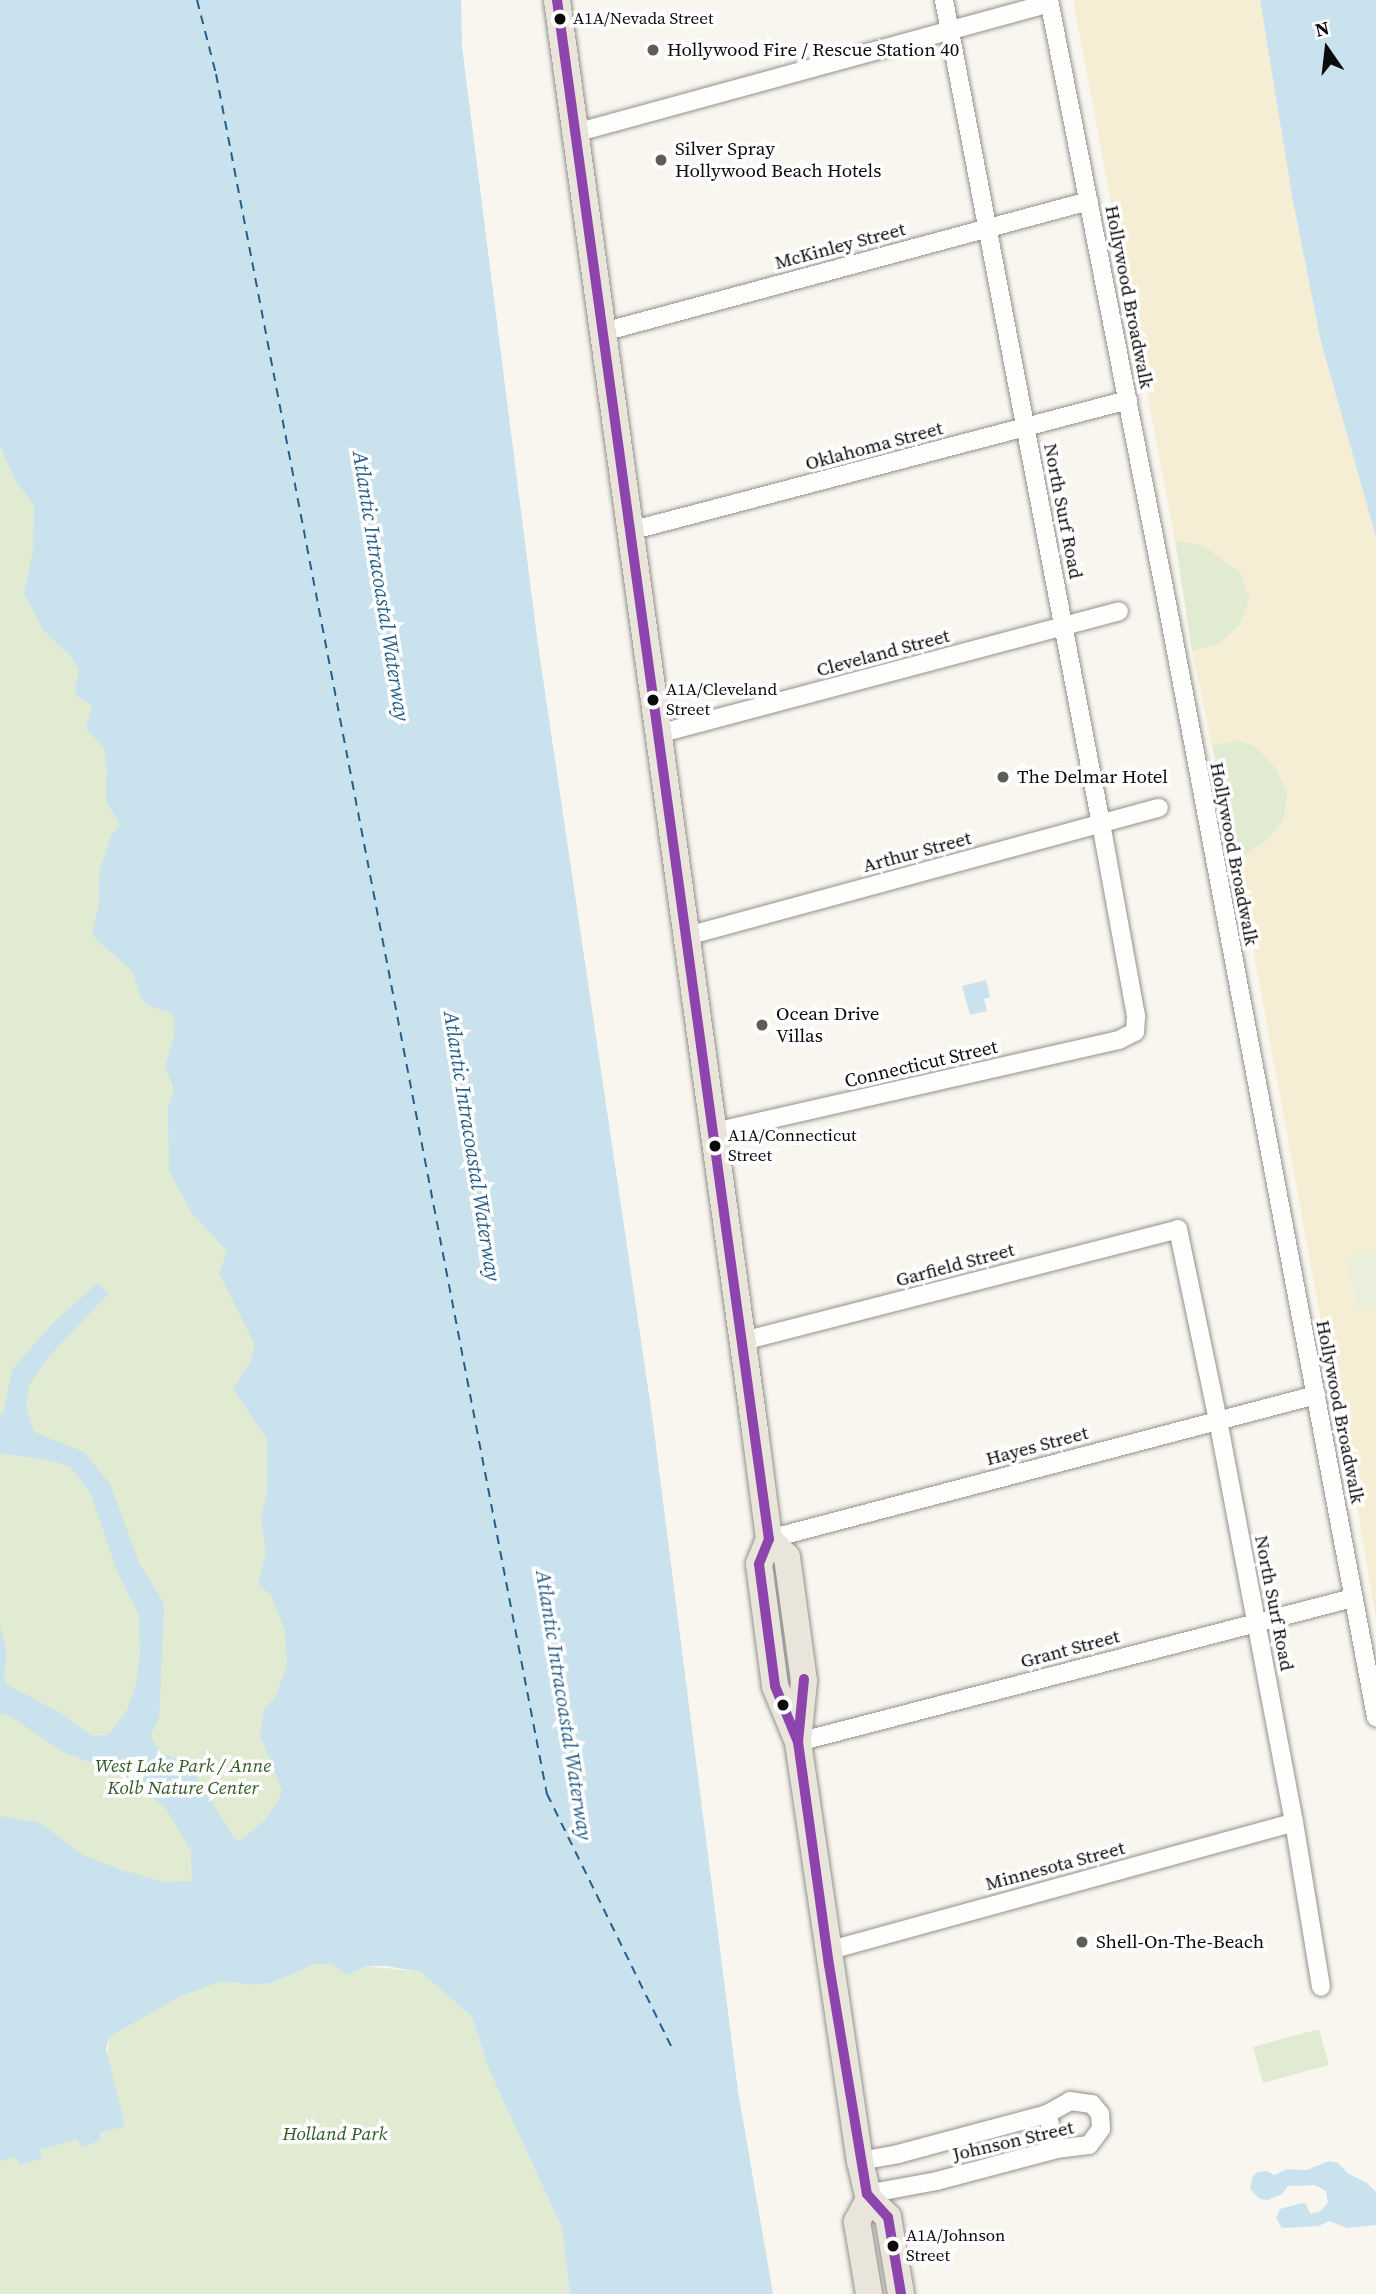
<!DOCTYPE html>
<style>
body{margin:0}
#map{position:relative;width:1376px;height:2294px;overflow:hidden;background:#f8f6ef;font-family:"Source Serif 4",serif}
div>[style]{position:absolute}
[style*='--x']{left:calc(var(--x)*1px);top:calc(var(--y)*1px);width:calc(var(--w)*1px);rotate:calc(var(--a)*1deg)}
.green>*{inset:0;background:#e1ebd2}
.sand>*{inset:0;background:#f5eed4}
.pitch>*{inset:0;background:#eaefdb}
.water>*{inset:0;background:#cae1ee}
.ferry>*{height:2px;margin-top:-1px;transform-origin:0;background:repeating-linear-gradient(90deg,#265e8b 0 9px,transparent 0 16px)}
.roads{filter:drop-shadow(0 0 2px #92918e) drop-shadow(0 0 2px #92918e)}
.street>*{height:18px;margin:-9px;padding:0 9px;transform-origin:9px;border-radius:9px;background:#fefefd}
.primary>*{height:26px;margin:-13px;padding:0 13px;transform-origin:13px;border-radius:13px;background:#e9e5da}
.bus-1>*{height:10px;margin:-5px;padding:0 5px;transform-origin:5px;border-radius:5px;background:#8e44ad}
.dots>*{width:19px;height:19px;translate:-50% -50%;box-sizing:border-box;border:4px solid #fff;border-radius:50%}
span{translate:-50% -50%;white-space:nowrap;text-align:center;line-height:1.15;-webkit-text-stroke:7px #fff;paint-order:stroke}
.bus-label{font-size:17px;color:#0b0b0b}
.left{translate:0 -50%;text-align:left}
.poi-label{font-size:19px;color:#0b0b0b}
.street-label{font-size:19px;color:#0b0b0b}
.park-label{font-size:19px;color:#2f5925;font-style:italic}
.water-label{font-size:21px;color:#265e8b;font-style:italic}
.north{position:absolute;left:1292px;top:14px;width:70px;height:70px;-webkit-text-stroke:5px #fff;paint-order:stroke;rotate:346deg;font-size:19px;font-weight:700;line-height:28px;text-align:center;color:#0b0b0b}
.north::after{content:'';display:block;margin:auto;width:24px;height:32px;background:#0b0b0b;clip-path:polygon(50% 0,100% 100%,50% 72%,0 100%)}
</style>
<div id="map">
<div class="green">
<div style="clip-path:polygon(0 0,76px 0,386px 1912px,0 2015px)"></div>
<div style="clip-path:polygon(1175px 540px,1203px 545px,1240px 572px,1250px 598px,1241px 623px,1220px 644px,1192px 651px)"></div>
<div style="clip-path:polygon(1239px 740px,1257px 747px,1275px 767px,1288px 794px,1284px 820px,1265px 842px,1237px 860px,1212px 745px)"></div>
<div style="clip-path:polygon(315px 1964px,331px 1964px,348px 1975px,366px 1966px,421px 1972px,472px 2017px,490px 2072px,562px 2228px,570px 2294px,0 2294px,0 2161px,17px 2156px,20px 2165px,42px 2159px,39px 2150px,78px 2139px,80px 2146px,102px 2140px,109px 2036px,179px 1997px,223px 1981px,254px 1985px,272px 1983px)"></div>
<div style="clip-path:polygon(1319px 2029px,1329px 2065px,1263px 2083px,1253px 2047px)"></div>
</div>
<div class="sand">
<div style="clip-path:polygon(1073px 0,1260px 0,1293px 201px,1321px 342px,1376px 537px,1376px 1619px,1350px 1465px,1326px 1349px,1237px 860px,1265px 842px,1284px 820px,1288px 794px,1275px 767px,1257px 747px,1239px 740px,1212px 745px,1192px 651px,1220px 644px,1241px 623px,1250px 598px,1240px 572px,1203px 545px,1175px 540px)"></div>
</div>
<div class="pitch">
<div style="clip-path:polygon(1376px 1251px,1376px 1308px,1357px 1311px,1347px 1256px)"></div>
</div>
<div class="water">
<div style="clip-path:polygon(0 0,461px 0,462px 47px,538px 645px,652px 1415px,738px 2091px,773px 2294px,570px 2294px,562px 2228px,490px 2072px,472px 2017px,421px 1972px,386px 1966px,366px 1966px,348px 1975px,331px 1964px,315px 1964px,272px 1983px,254px 1985px,223px 1981px,179px 1997px,109px 2037px,106px 2049px,125px 2126px,101px 2133px,102px 2140px,80px 2147px,78px 2139px,40px 2150px,42px 2159px,19px 2165px,17px 2157px,0 2161px,0 1816px,40px 1823px,83px 1855px,122px 1870px,164px 1882px,192px 1881px,191px 1851px,165px 1807px,124px 1776px,61px 1751px,12px 1717px,0 1713px,0 1624px,7px 1655px,4px 1678px,6px 1684px,62px 1714px,92px 1736px,108px 1735px,117px 1724px,127px 1710px,136px 1685px,140px 1656px,139px 1616px,117px 1571px,90px 1492px,70px 1467px,54px 1461px,0 1453px,0 1415px,3px 1414px,12px 1370px,53px 1323px,98px 1283px,109px 1293px,50px 1355px,29px 1385px,26px 1407px,34px 1432px,84px 1452px,110px 1484px,139px 1563px,161px 1598px,164px 1608px,159px 1719px,150px 1736px,160px 1752px,189px 1765px,234px 1838px,240px 1841px,264px 1821px,279px 1800px,282px 1791px,260px 1735px,264px 1709px,275px 1698px,287px 1666px,285px 1630px,271px 1595px,258px 1584px,266px 1553px,261px 1517px,267px 1493px,267px 1439px,233px 1389px,250px 1363px,255px 1345px,219px 1273px,227px 1251px,191px 1212px,169px 1170px,168px 1108px,174px 1090px,165px 1066px,174px 1037px,175px 1019px,169px 1012px,149px 1006px,141px 998px,133px 972px,92px 935px,99px 904px,99px 872px,111px 836px,120px 825px,106px 801px,107px 766px,104px 748px,86px 728px,92px 706px,77px 696px,75px 688px,79px 670px,72px 657px,43px 630px,24px 593px,33px 552px,34px 505px,15px 480px,0 445px)"></div>
<div style="clip-path:polygon(1260px 0,1376px 0,1376px 537px,1321px 342px,1293px 201px)"></div>
<div style="clip-path:polygon(986px 980px,990px 997px,984px 999px,987px 1011px,970px 1015px,962px 986px)"></div>
<div style="clip-path:polygon(1329px 2161px,1338px 2163px,1347px 2173px,1367px 2183px,1376px 2192px,1376px 2225px,1347px 2228px,1329px 2221px,1319px 2226px,1282px 2228px,1276px 2218px,1280px 2209px,1302px 2203px,1306px 2204px,1310px 2214px,1319px 2212px,1328px 2203px,1326px 2191px,1314px 2185px,1288px 2186px,1282px 2194px,1268px 2200px,1260px 2199px,1250px 2189px,1253px 2176px,1258px 2172px,1267px 2171px,1274px 2175px,1287px 2169px,1307px 2170px)"></div>
</div>
<div class="ferry">
<div style="--x:197;--y:0;--w:76;--a:75.6"></div>
<div style="--x:216;--y:74;--w:1752;--a:79.11"></div>
<div style="--x:547;--y:1794;--w:281;--a:63.8"></div>
</div>
<div class="roads">
<div class="street">
<div style="--x:1049;--y:0;--w:609;--a:78.93"></div>
<div style="--x:1166;--y:598;--w:1139;--a:79.37"></div>
<div style="--x:575;--y:133;--w:492;--a:-15.3"></div>
<div style="--x:603;--y:332;--w:503;--a:-15.09"></div>
<div style="--x:630;--y:531;--w:515;--a:-14.74"></div>
<div style="--x:658;--y:734;--w:477;--a:-14.9"></div>
<div style="--x:687;--y:936;--w:489;--a:-15.2"></div>
<div style="--x:714;--y:1132;--w:415;--a:-12.8"></div>
<div style="--x:1119;--y:1040;--w:18;--a:-27"></div>
<div style="--x:1135;--y:1032;--w:16;--a:-86"></div>
<div style="--x:1136;--y:1016;--w:195;--a:-100.3"></div>
<div style="--x:1101;--y:824;--w:839;--a:-100.79"></div>
<div style="--x:743;--y:1341;--w:449;--a:-14.4"></div>
<div style="--x:1178;--y:1229;--w:195;--a:78.2"></div>
<div style="--x:1218;--y:1420;--w:409;--a:79.3"></div>
<div style="--x:1294;--y:1822;--w:167;--a:80.7"></div>
<div style="--x:769;--y:1539;--w:566;--a:-14.75"></div>
<div style="--x:798;--y:1742;--w:573;--a:-14.55"></div>
<div style="--x:827;--y:1951;--w:484;--a:-15.4"></div>
<div style="--x:1047;--y:2114;--w:36;--a:74"></div>
<div style="--x:860;--y:2161;--w:39;--a:-10"></div>
<div style="--x:898;--y:2154;--w:154;--a:-15"></div>
<div style="--x:1047;--y:2114;--w:26;--a:-29"></div>
<div style="--x:1070;--y:2101;--w:22;--a:8"></div>
<div style="--x:1092;--y:2104;--w:13;--a:51"></div>
<div style="--x:1100;--y:2114;--w:15;--a:86"></div>
<div style="--x:1101;--y:2129;--w:20;--a:127"></div>
<div style="--x:1089;--y:2145;--w:32;--a:173"></div>
<div style="--x:1057;--y:2149;--w:124;--a:165.1"></div>
<div style="--x:937;--y:2181;--w:71;--a:169.5"></div>
</div>
<div class="primary">
<div style="--x:557;--y:0;--w:1445;--a:82.12"></div>
<div style="--x:755;--y:1431;--w:109;--a:82.6"></div>
<div style="--x:769;--y:1539;--w:27;--a:112"></div>
<div style="--x:759;--y:1564;--w:123;--a:82.5"></div>
<div style="--x:775;--y:1686;--w:61;--a:67.7"></div>
<div style="--x:769;--y:1539;--w:25;--a:45"></div>
<div style="--x:787;--y:1557;--w:125;--a:82.2"></div>
<div style="--x:804;--y:1681;--w:61;--a:95.6"></div>
<div style="--x:798;--y:1742;--w:424;--a:81.6"></div>
<div style="--x:860;--y:2161;--w:39;--a:77"></div>
<div style="--x:869;--y:2199;--w:26;--a:43"></div>
<div style="--x:888;--y:2217;--w:78;--a:80.4"></div>
<div style="--x:869;--y:2199;--w:26;--a:118"></div>
<div style="--x:857;--y:2222;--w:73;--a:80.5"></div>
</div>
</div>
<div class="bus-1">
<div style="--x:557;--y:0;--w:1554;--a:82.16"></div>
<div style="--x:769;--y:1539;--w:27;--a:112"></div>
<div style="--x:759;--y:1564;--w:123;--a:82.5"></div>
<div style="--x:775;--y:1686;--w:61;--a:67.7"></div>
<div style="--x:804;--y:1679;--w:63;--a:95.4"></div>
<div style="--x:798;--y:1742;--w:225;--a:82.1"></div>
<div style="--x:829;--y:1965;--w:232;--a:80.6"></div>
<div style="--x:867;--y:2194;--w:31;--a:48"></div>
<div style="--x:888;--y:2217;--w:78;--a:80.4"></div>
</div>
<div class="dots">
<div style="left:560px;top:19px;background:#0b0b0b"></div>
<div style="left:653px;top:50px;background:#5e5d5b"></div>
<div style="left:661px;top:160px;background:#5e5d5b"></div>
<div style="left:653px;top:700px;background:#0b0b0b"></div>
<div style="left:1003px;top:777px;background:#5e5d5b"></div>
<div style="left:762px;top:1025px;background:#5e5d5b"></div>
<div style="left:715px;top:1146px;background:#0b0b0b"></div>
<div style="left:783px;top:1705px;background:#0b0b0b"></div>
<div style="left:1082px;top:1942px;background:#5e5d5b"></div>
<div style="left:893px;top:2246px;background:#0b0b0b"></div>
</div>
<div class="bus-label">
<span class="left" style="left:573px;top:19px">A1A/Nevada Street</span>
<span class="left" style="left:666px;top:700px">A1A/Cleveland<br>Street</span>
<span class="left" style="left:728px;top:1146px">A1A/Connecticut<br>Street</span>
<span class="left" style="left:906px;top:2246px">A1A/Johnson<br>Street</span>
</div>
<div class="poi-label">
<span class="left" style="left:667px;top:50px">Hollywood Fire / Rescue Station 40</span>
<span class="left" style="left:675px;top:160px">Silver Spray<br>Hollywood Beach Hotels</span>
<span class="left" style="left:1017px;top:777px">The Delmar Hotel</span>
<span class="left" style="left:776px;top:1025px">Ocean Drive<br>Villas</span>
<span class="left" style="left:1096px;top:1942px">Shell-On-The-Beach</span>
</div>
<div class="street-label">
<span style="left:840px;top:246px;rotate:-15deg">McKinley Street</span>
<span style="left:1129px;top:297px;rotate:79deg">Hollywood Broadwalk</span>
<span style="left:874px;top:446px;rotate:-15deg">Oklahoma Street</span>
<span style="left:1063px;top:511px;rotate:79deg">North Surf Road</span>
<span style="left:883px;top:653px;rotate:-15deg">Cleveland Street</span>
<span style="left:917px;top:852px;rotate:-15deg">Arthur Street</span>
<span style="left:1234px;top:854px;rotate:79deg">Hollywood Broadwalk</span>
<span style="left:921px;top:1064px;rotate:-13deg">Connecticut Street</span>
<span style="left:955px;top:1265px;rotate:-15deg">Garfield Street</span>
<span style="left:1340px;top:1412px;rotate:79deg">Hollywood Broadwalk</span>
<span style="left:1037px;top:1446px;rotate:-15deg">Hayes Street</span>
<span style="left:1274px;top:1603px;rotate:79deg">North Surf Road</span>
<span style="left:1070px;top:1649px;rotate:-15deg">Grant Street</span>
<span style="left:1055px;top:1866px;rotate:-15deg">Minnesota Street</span>
<span style="left:1013px;top:2141px;rotate:-13deg">Johnson Street</span>
</div>
<div class="park-label">
<span style="left:183px;top:1777px">West Lake Park / Anne<br>Kolb Nature Center</span>
<span style="left:335px;top:2134px">Holland Park</span>
</div>
<div class="water-label">
<span style="left:381px;top:586px;rotate:81deg">Atlantic Intracoastal Waterway</span>
<span style="left:472px;top:1146px;rotate:81deg">Atlantic Intracoastal Waterway</span>
<span style="left:564px;top:1705px;rotate:81deg">Atlantic Intracoastal Waterway</span>
</div>
<div class="north">N</div>
</div>
